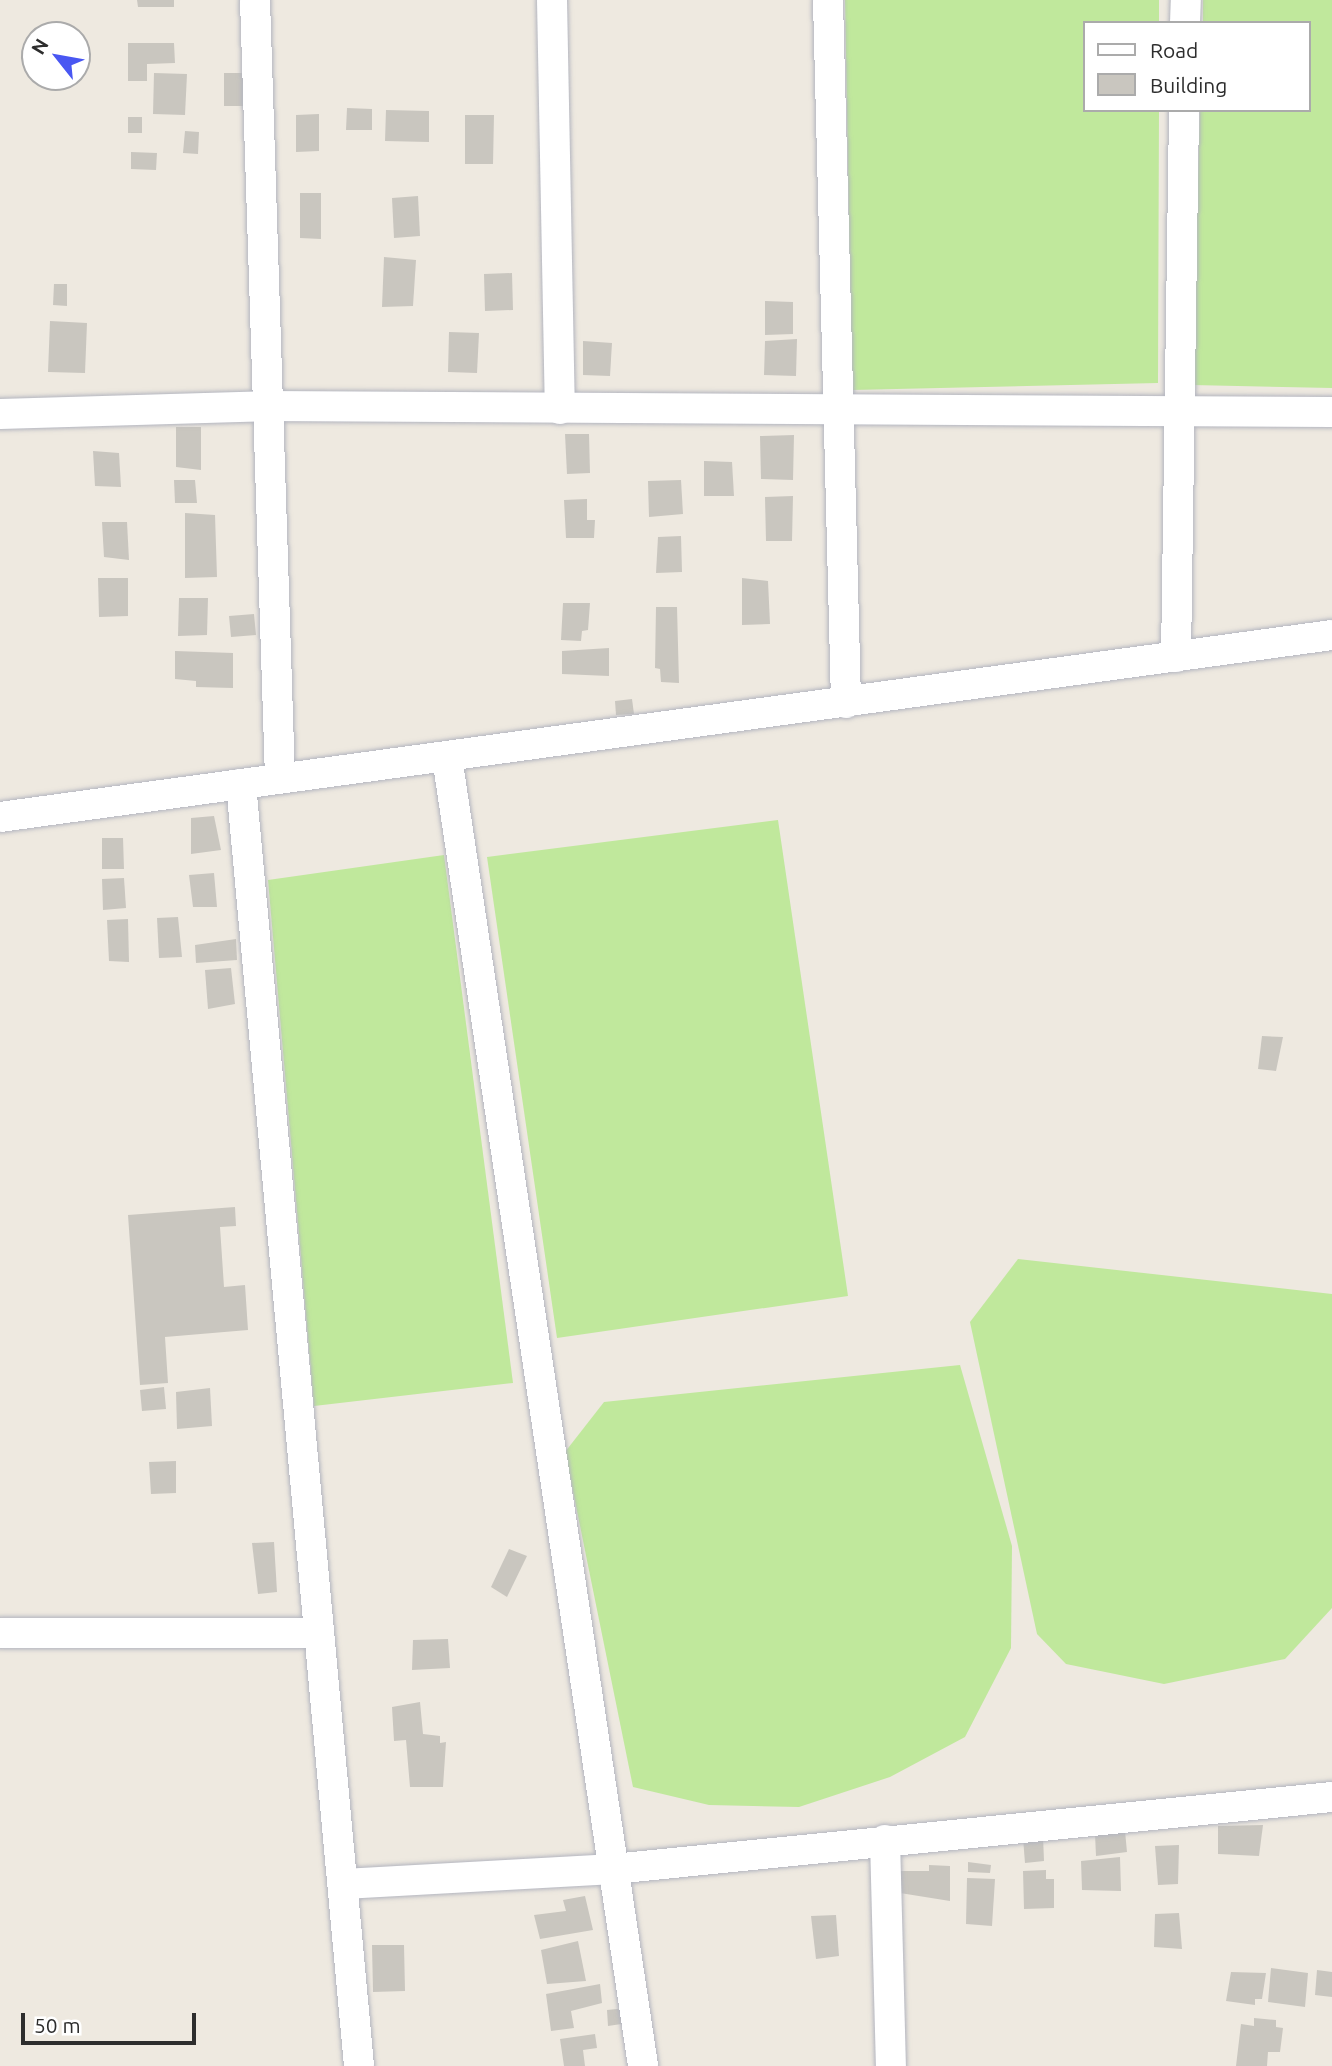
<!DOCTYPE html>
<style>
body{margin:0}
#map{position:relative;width:1332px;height:2066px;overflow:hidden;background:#eee9e0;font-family:Ubuntu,sans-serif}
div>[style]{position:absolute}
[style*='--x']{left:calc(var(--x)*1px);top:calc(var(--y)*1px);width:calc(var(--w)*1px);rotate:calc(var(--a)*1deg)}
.pitch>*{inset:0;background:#c0e89c}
.building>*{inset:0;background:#c9c6bf}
.roads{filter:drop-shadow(0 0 2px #b3b5bf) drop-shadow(0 0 2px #b3b5bf)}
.minor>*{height:30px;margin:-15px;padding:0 15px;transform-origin:15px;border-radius:15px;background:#fff}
span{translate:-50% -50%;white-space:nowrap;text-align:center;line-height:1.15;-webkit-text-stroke:7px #fff;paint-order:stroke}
.legend{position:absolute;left:1083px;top:21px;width:228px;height:91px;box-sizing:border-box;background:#fff;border:2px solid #ababab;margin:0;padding:9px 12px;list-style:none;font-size:21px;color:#2d2d2d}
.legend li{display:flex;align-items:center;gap:14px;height:35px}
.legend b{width:35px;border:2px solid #ababab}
.north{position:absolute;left:21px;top:21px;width:70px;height:70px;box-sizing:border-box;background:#fff;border:2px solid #ababab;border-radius:50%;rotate:301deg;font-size:19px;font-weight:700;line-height:28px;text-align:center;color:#2d2d2d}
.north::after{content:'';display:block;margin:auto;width:24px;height:32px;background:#4957f2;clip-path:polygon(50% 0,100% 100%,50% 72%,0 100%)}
.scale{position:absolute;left:21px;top:2013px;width:175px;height:32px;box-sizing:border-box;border:4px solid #2d2d2d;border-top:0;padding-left:9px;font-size:21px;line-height:24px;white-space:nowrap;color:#2d2d2d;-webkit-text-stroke:5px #fff;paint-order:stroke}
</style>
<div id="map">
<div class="pitch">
<div style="clip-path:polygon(845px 0,1159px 0,1159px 23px,1085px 23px,1085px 110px,1159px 110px,1158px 383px,852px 390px)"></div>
<div style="clip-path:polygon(1203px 0,1332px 0,1332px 388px,1192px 385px,1200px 110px,1309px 110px,1309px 23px,1203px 23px)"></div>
<div style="clip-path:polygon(778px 820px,848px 1296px,557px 1338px,487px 857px)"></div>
<div style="clip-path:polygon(444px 855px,513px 1383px,314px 1406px,268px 880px)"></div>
<div style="clip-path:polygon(1018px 1259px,1332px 1294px,1332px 1608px,1285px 1659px,1164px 1684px,1066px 1664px,1037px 1634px,970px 1322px)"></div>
<div style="clip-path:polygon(960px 1365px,1012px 1546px,1011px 1648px,965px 1737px,890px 1777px,799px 1807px,709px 1805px,633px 1787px,565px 1452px,604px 1402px)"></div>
</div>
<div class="building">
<div style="clip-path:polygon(137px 0,174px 0,174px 7px,138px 7px)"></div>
<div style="clip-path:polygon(128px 43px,174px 43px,175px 63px,147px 64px,147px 81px,128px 81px)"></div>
<div style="clip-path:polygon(154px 73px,187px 74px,185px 115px,153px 114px)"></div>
<div style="clip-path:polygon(224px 73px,247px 73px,247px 106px,224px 106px)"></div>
<div style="clip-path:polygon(347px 108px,372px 109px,372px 130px,346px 130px)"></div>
<div style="clip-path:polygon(386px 110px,429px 111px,429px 142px,385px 141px)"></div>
<div style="clip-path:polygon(319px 114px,319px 151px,296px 152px,296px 115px)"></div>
<div style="clip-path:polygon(465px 115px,494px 115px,493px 164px,465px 164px)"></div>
<div style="clip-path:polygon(128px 117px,142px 117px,142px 133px,128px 133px)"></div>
<div style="clip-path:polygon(185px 131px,199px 132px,198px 154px,183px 153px)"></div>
<div style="clip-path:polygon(131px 152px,157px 153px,156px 170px,131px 169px)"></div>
<div style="clip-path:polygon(300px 193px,321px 193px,321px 239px,300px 238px)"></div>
<div style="clip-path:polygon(418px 196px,420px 236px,394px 238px,392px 198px)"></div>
<div style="clip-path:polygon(384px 257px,416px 260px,413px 306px,382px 307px)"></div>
<div style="clip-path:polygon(512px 273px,513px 310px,485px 311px,484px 274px)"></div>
<div style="clip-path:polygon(54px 284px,67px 284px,67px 306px,53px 305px)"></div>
<div style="clip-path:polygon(765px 301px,793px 302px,793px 334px,765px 335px)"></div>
<div style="clip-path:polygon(50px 321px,87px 323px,85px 373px,48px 372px)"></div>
<div style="clip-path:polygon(449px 332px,479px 333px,477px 373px,448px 372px)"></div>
<div style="clip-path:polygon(797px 339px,796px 376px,764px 375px,765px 341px)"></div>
<div style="clip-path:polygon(583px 341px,612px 343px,610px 376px,583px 375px)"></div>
<div style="clip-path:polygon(176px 427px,201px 427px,201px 470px,176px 467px)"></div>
<div style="clip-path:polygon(565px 434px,589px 434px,590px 473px,567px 474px)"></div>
<div style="clip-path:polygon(794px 435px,793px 480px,761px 479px,760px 436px)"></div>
<div style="clip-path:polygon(93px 451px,119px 453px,121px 487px,95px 486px)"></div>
<div style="clip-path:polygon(704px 461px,732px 462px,734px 496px,704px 496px)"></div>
<div style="clip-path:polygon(174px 480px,195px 480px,197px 503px,175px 503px)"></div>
<div style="clip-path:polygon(681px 480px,683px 514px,649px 517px,648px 481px)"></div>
<div style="clip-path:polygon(793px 496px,792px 541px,766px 541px,765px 497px)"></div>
<div style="clip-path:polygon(587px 499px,587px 520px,595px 520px,594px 538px,566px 538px,564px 500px)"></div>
<div style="clip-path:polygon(185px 513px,215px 515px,217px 577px,185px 578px)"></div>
<div style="clip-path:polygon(102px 522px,127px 522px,129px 560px,104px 557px)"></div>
<div style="clip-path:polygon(681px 536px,682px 572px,656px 573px,658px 537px)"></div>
<div style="clip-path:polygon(98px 578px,128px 578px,128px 616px,99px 617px)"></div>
<div style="clip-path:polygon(742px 578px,768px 581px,770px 624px,742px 625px)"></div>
<div style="clip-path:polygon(179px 598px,208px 598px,207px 635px,178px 636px)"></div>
<div style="clip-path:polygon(563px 603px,590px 603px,588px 630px,582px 631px,581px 641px,561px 640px)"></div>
<div style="clip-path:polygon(656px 607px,677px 607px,679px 683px,661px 682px,660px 669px,655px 668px)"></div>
<div style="clip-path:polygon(254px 614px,256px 635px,231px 637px,229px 616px)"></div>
<div style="clip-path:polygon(609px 648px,609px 676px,562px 674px,562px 651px)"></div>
<div style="clip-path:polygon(175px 651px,233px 653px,233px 688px,196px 687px,196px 681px,175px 679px)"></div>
<div style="clip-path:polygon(632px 699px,634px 714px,616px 715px,615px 701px)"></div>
<div style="clip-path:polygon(214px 816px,221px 850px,191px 854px,191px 818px)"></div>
<div style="clip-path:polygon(102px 838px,123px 838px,124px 869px,102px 869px)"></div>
<div style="clip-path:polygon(214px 873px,217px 907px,193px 907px,189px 875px)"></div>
<div style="clip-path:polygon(124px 878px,126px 908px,103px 910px,102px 879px)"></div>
<div style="clip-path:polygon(178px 917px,182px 957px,159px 958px,157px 918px)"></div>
<div style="clip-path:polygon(128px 919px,129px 962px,109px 961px,107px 920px)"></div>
<div style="clip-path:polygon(236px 939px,237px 960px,196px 963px,195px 945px)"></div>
<div style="clip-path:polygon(231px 968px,235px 1004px,208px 1009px,205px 970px)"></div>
<div style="clip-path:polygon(1262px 1036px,1283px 1037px,1276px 1071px,1258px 1069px)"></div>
<div style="clip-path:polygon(235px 1207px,236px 1226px,220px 1227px,224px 1287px,245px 1285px,248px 1330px,165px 1337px,168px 1383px,140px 1385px,128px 1215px)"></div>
<div style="clip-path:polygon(164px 1387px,166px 1409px,142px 1411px,140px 1390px)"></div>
<div style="clip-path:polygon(210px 1388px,212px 1426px,177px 1429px,176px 1392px)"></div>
<div style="clip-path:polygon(176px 1461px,176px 1493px,151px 1494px,149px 1462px)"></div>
<div style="clip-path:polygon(274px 1542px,277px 1592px,258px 1594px,252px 1543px)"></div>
<div style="clip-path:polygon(509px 1549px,527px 1556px,507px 1597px,491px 1587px)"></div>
<div style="clip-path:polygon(448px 1639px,450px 1668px,412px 1670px,413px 1640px)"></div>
<div style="clip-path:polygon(420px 1702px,423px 1734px,440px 1736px,440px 1743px,446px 1742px,443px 1787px,410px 1787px,406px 1740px,394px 1741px,392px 1707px)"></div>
<div style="clip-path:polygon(1263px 1825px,1259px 1856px,1218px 1854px,1218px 1826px)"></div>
<div style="clip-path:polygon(1125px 1831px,1127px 1852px,1096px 1856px,1095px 1834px)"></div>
<div style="clip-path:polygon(1043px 1836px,1044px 1861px,1025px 1863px,1023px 1838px)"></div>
<div style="clip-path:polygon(1179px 1845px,1178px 1884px,1158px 1885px,1155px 1846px)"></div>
<div style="clip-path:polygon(1120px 1857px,1121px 1891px,1082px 1890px,1081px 1861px)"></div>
<div style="clip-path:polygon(968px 1862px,991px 1865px,990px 1873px,968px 1872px)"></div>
<div style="clip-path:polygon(929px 1865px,950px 1866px,950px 1901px,900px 1893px,901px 1871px,929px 1871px)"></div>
<div style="clip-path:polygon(1046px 1870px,1046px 1879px,1054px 1879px,1054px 1908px,1024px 1909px,1023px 1871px)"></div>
<div style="clip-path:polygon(967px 1878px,995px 1879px,992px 1926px,966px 1924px)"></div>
<div style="clip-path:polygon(585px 1896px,593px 1930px,540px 1939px,534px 1915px,566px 1911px,563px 1900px)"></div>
<div style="clip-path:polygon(1179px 1913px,1182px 1949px,1154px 1947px,1155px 1914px)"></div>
<div style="clip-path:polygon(836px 1915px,839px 1956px,816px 1959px,811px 1916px)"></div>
<div style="clip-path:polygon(578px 1941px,586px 1981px,547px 1984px,541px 1950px)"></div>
<div style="clip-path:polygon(372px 1945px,404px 1945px,405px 1991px,373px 1992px)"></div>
<div style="clip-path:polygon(1271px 1968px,1308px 1973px,1305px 2007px,1268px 2002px)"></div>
<div style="clip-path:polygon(1317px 1970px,1332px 1972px,1332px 1997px,1315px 1995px)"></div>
<div style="clip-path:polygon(1231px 1972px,1266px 1973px,1262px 1999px,1255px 1999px,1255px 2005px,1226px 2001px)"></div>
<div style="clip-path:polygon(600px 1984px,602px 2003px,571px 2011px,574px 2028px,551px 2031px,546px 1994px)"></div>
<div style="clip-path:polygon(627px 2008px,628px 2023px,608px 2026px,607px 2010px)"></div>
<div style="clip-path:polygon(1254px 2018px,1276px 2020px,1276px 2027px,1283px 2028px,1280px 2052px,1268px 2052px,1267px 2066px,1236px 2066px,1241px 2024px,1254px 2026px)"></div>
<div style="clip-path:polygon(595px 2034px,597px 2048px,583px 2050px,585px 2066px,564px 2066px,560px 2039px)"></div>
</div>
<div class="roads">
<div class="minor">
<div style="--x:255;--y:0;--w:779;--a:88.16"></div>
<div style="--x:552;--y:0;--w:409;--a:88.9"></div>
<div style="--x:828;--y:0;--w:703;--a:88.53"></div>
<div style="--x:1185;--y:23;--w:23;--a:-88"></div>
<div style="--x:0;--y:414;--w:265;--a:-1.7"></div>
<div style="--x:265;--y:406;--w:1067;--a:0.32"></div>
<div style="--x:1176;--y:657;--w:547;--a:-89.16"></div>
<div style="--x:447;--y:757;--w:1324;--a:81.48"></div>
<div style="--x:241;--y:784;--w:1287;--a:84.74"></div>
<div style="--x:0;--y:817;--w:1344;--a:-7.78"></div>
<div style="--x:0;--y:1633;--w:316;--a:0"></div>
<div style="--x:885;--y:1840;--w:226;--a:88.5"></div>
<div style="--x:345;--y:1884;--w:268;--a:-3.2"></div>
<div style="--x:613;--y:1869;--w:723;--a:-5.72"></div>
</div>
</div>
<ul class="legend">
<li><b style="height:9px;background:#fff"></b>Road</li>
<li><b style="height:19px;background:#c9c6bf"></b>Building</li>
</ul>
<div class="north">N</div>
<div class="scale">50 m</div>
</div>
